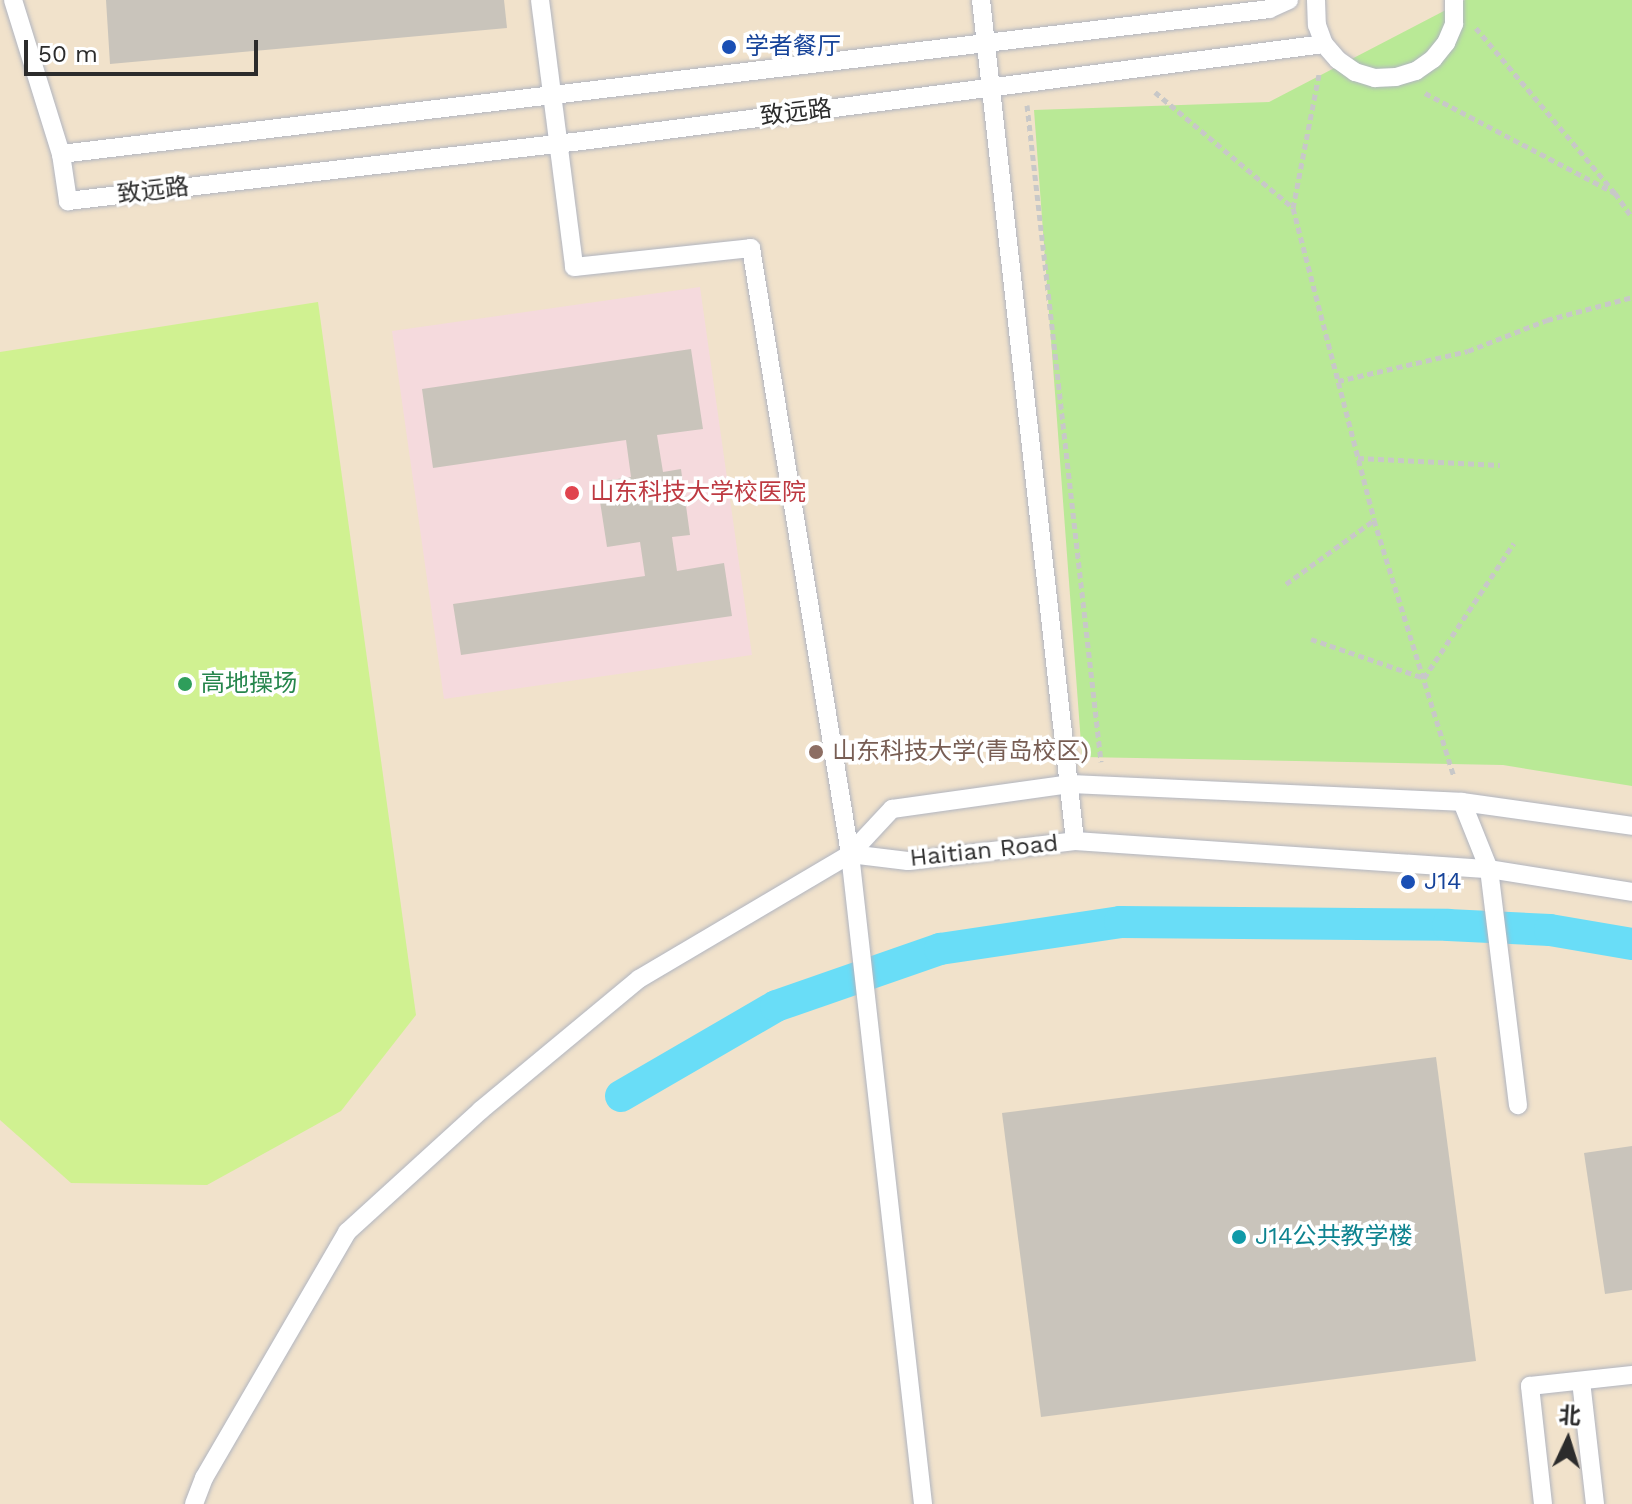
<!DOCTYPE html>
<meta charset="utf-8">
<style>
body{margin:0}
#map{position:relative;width:1632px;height:1504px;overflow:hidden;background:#eee6dd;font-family:"Work Sans","Noto Sans SC",sans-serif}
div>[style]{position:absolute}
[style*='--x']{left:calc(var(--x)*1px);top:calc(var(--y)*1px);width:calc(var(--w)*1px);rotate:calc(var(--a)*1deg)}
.education>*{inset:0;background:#f1e2cb}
.medical>*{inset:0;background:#f5dadd}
.green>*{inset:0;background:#b9e996}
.pitch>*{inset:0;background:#d0f191}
.canal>*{height:32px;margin:-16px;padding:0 16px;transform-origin:16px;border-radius:16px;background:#69ddf7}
.building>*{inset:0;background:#c9c4bb}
.path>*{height:5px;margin-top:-2.5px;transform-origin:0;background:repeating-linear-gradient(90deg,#c8c8c8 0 6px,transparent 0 10px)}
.roads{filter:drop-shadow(0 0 2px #b1b5c0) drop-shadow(0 0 2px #b1b5c0)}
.service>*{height:18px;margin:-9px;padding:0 9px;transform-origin:9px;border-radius:9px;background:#fff}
.dots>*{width:22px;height:22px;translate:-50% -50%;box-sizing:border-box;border:4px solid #fff;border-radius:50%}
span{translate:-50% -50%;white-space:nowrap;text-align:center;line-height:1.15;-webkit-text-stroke:7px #fff;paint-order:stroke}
.transit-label{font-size:24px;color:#164399}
.left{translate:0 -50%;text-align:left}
.street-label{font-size:24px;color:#2c2c2c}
.health-label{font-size:24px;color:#be3a42}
.leisure-label{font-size:24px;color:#27864d}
.education-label{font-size:24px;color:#785e54}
.culture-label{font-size:24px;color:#0d838f}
.north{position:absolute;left:1528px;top:1400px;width:80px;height:80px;-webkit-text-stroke:6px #fff;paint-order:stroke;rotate:4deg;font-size:22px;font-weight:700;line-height:32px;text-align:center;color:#2c2c2c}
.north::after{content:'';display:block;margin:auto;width:28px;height:36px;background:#2c2c2c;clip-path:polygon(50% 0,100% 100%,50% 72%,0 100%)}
.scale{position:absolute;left:24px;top:40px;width:234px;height:36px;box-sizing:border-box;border:4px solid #2c2c2c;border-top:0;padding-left:10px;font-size:24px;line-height:28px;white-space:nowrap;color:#2c2c2c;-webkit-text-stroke:6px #fff;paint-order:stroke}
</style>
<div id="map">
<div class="education">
<div style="clip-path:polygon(0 0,1632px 0,1632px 1504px,0 1504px)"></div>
</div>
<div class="medical">
<div style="clip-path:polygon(700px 287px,752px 655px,444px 699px,392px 331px)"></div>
</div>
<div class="green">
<div style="clip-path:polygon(1465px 0,1632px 0,1632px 786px,1503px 765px,1082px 757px,1034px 110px,1269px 102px)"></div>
</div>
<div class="pitch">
<div style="clip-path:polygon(318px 302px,416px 1015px,341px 1111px,207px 1185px,71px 1183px,0 1120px,0 352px)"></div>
</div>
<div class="canal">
<div style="--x:621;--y:1096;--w:179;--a:-30.1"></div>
<div style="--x:776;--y:1006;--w:174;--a:-19.2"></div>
<div style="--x:940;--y:949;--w:182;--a:-8.5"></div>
<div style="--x:1120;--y:922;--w:328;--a:0.5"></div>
<div style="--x:1448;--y:925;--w:102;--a:2.8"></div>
<div style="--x:1550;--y:930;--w:83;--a:9.7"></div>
</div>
<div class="building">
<div style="clip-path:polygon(106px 0,504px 0,507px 28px,110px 64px)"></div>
<div style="clip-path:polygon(691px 349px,703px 429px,657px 435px,663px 472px,681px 469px,690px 535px,672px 537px,677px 571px,724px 563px,732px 616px,461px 655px,453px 604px,645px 576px,640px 542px,607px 547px,597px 482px,631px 477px,626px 440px,433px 468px,422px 389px)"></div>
<div style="clip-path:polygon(1436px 1057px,1476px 1361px,1041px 1417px,1002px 1113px)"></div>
<div style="clip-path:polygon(1632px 1146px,1632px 1290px,1605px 1294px,1584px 1153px)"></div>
</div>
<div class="path">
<div style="--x:1155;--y:92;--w:180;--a:40"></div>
<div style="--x:1293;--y:208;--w:136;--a:-79"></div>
<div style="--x:1425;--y:93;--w:215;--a:27.8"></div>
<div style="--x:1615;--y:193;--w:216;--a:-130.1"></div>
<div style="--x:1027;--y:105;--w:661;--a:83.57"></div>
<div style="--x:1615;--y:193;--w:29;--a:55"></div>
<div style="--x:1293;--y:208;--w:322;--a:75.4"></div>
<div style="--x:1374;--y:520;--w:269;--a:72.7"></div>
<div style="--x:1338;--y:381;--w:133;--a:-13"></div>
<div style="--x:1468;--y:351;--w:85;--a:-21.4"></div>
<div style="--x:1547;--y:320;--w:88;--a:-15.1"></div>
<div style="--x:1358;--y:458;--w:142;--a:2.8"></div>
<div style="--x:1286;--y:584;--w:109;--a:-36"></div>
<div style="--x:1311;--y:639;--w:120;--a:19"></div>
<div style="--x:1424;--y:678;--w:162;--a:-56.3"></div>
</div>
<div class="roads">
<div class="service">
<div style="--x:13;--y:0;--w:161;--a:72.7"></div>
<div style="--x:61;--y:154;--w:48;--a:81.5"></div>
<div style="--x:68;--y:201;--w:517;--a:-6.66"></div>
<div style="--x:582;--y:141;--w:748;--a:-7.45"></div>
<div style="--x:540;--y:0;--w:269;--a:82.7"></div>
<div style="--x:574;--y:267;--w:178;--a:-6.1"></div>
<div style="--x:751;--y:248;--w:614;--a:80.72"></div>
<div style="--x:850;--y:854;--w:654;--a:83.59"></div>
<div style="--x:981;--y:0;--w:846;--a:83.62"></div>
<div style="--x:1316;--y:0;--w:25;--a:88"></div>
<div style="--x:1317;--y:25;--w:20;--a:70"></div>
<div style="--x:1324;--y:44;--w:21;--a:49"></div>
<div style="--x:1338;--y:60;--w:21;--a:35"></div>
<div style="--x:1355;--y:72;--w:21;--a:17"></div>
<div style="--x:1375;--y:78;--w:21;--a:-3"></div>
<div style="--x:1396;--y:77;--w:21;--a:-17"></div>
<div style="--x:1416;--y:71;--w:21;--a:-35"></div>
<div style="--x:1433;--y:59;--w:21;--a:-51"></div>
<div style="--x:1446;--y:43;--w:21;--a:-67"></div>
<div style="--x:1454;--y:24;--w:24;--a:-90"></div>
<div style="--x:61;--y:154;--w:1217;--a:-6.84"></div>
<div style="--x:1269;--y:9;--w:22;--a:-24"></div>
<div style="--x:1462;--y:802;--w:72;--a:68.1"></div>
<div style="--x:1489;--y:869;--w:238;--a:83"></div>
<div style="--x:850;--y:854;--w:58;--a:6.9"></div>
<div style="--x:908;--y:861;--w:168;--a:-6.8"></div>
<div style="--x:1075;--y:841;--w:415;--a:3.9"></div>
<div style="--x:1489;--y:869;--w:145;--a:9.1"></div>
<div style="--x:1581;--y:1381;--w:124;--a:83.5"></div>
<div style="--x:194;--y:1504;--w:28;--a:-69"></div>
<div style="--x:204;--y:1478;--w:285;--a:-59.8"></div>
<div style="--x:347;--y:1232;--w:181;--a:-42.3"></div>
<div style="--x:481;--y:1110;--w:205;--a:-39.7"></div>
<div style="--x:639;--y:979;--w:245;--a:-30.6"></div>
<div style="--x:850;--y:854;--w:62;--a:-47"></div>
<div style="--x:892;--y:809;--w:179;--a:-8"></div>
<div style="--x:1069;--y:784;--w:393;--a:2.6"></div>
<div style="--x:1462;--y:802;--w:172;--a:8"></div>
<div style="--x:1543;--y:1504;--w:119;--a:-96.3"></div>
<div style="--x:1530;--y:1386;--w:103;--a:-6.2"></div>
</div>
</div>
<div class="dots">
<div style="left:729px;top:47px;background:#1a4fb4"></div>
<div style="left:572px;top:493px;background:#e0444e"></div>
<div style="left:185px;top:684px;background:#2e9e5b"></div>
<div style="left:816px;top:752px;background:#8d6e63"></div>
<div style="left:1408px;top:882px;background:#1a4fb4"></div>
<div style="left:1239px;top:1237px;background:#0f9aa8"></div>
</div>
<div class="transit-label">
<span class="left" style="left:745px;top:47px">学者餐厅</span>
<span class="left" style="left:1424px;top:882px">J14</span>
</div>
<div class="street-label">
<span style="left:796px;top:113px;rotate:-7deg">致远路</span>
<span style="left:153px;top:191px;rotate:-7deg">致远路</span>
<span style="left:984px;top:851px;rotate:-6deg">Haitian Road</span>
</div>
<div class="health-label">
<span class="left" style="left:590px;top:493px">山东科技大学校医院</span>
</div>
<div class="leisure-label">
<span class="left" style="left:201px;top:684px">高地操场</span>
</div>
<div class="education-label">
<span class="left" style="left:832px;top:752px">山东科技大学(青岛校区)</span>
</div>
<div class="culture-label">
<span class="left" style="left:1255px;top:1237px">J14公共教学楼</span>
</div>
<div class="north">北</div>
<div class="scale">50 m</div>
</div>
